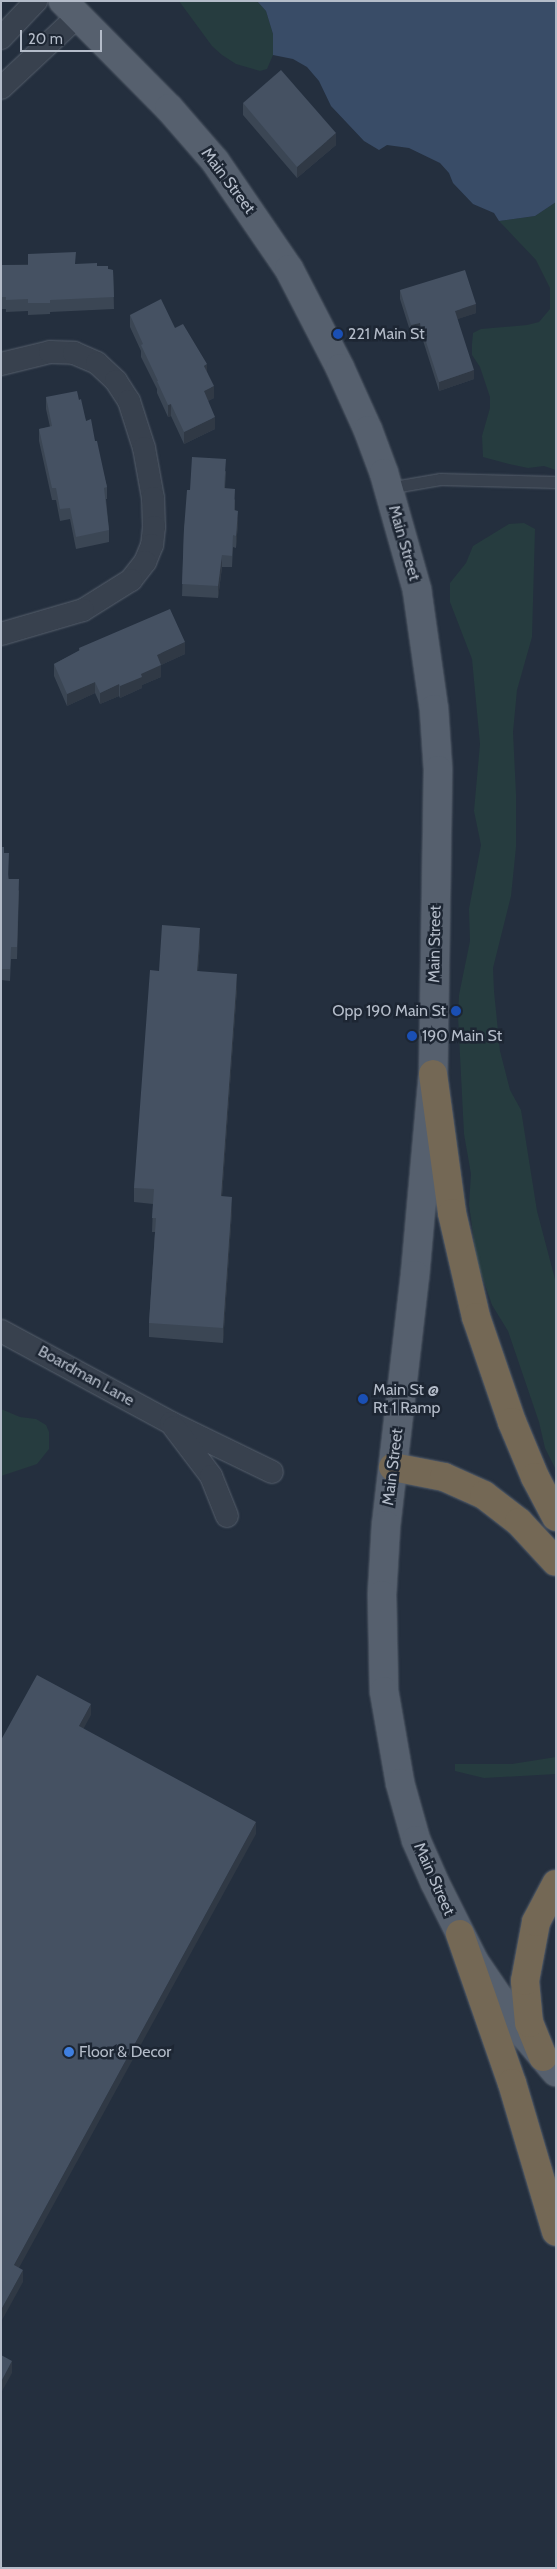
<!DOCTYPE html>
<style>
body{margin:0}
#map{position:relative;width:557px;height:2569px;overflow:hidden;background:#242f3e;font-family:Cabin,sans-serif}
div>[style]{position:absolute}
[style*='--x']{left:calc(var(--x)*1px);top:calc(var(--y)*1px);width:calc(var(--w)*1px);rotate:calc(var(--a)*1deg)}
.green>*{inset:0;background:#263c3f}
.water>*{inset:0;background:#394c67}
.roads{filter:drop-shadow(0 0 1px #565f6c) drop-shadow(0 0 1px #565f6c)}
.lane>*{height:11px;margin:-5.5px;padding:0 5.5px;transform-origin:5.5px;border-radius:5.5px;background:#38414e}
.street>*{height:22px;margin:-11px;padding:0 11px;transform-origin:11px;border-radius:11px;background:#38414e}
.primary>*{height:28px;margin:-14px;padding:0 14px;transform-origin:14px;border-radius:14px;background:#56606e}
.highway>*{height:28px;margin:-14px;padding:0 14px;transform-origin:14px;border-radius:14px;background:#746855}
.wall>*{inset:0;background:#3b4654}
.shaded-wall>*{inset:0;background:#303945}
.building>*{inset:0;background:#455162}
.dots>*{width:14px;height:14px;translate:-50% -50%;box-sizing:border-box;border:2px solid #1d2633;border-radius:50%}
span{translate:-50% -50%;white-space:nowrap;text-align:center;line-height:1.15;-webkit-text-stroke:5px #1d2633;paint-order:stroke}
.street-label{font-size:16px;color:#b4bcc9}
.poi-label{font-size:16px;color:#b4bcc9}
.left{translate:0 -50%;text-align:left}
.right{translate:-100% -50%;text-align:right}
.frame{position:absolute;inset:0;border:2px solid #b4bcc9;pointer-events:none}
.scale{position:absolute;left:20px;top:30px;width:82px;height:22px;box-sizing:border-box;border:2px solid #b4bcc9;border-top:0;padding-left:6px;font-size:15px;line-height:18px;white-space:nowrap;color:#b4bcc9;-webkit-text-stroke:4px #1d2633;paint-order:stroke}
</style>
<div id="map">
<div class="green">
<div style="clip-path:polygon(179px 1px,257px 1px,266px 11px,273px 34px,273px 55px,267px 69px,260px 71px,236px 64px,222px 55px,212px 46px)"></div>
<div style="clip-path:polygon(556px 202px,556px 470px,544px 466px,528px 468px,509px 464px,483px 457px,482px 436px,490px 408px,490px 397px,480px 367px,472px 355px,472px 344px,473px 333px,481px 329px,527px 325px,539px 322px,550px 309px,550px 288px,536px 260px,499px 221px,535px 216px)"></div>
<div style="clip-path:polygon(524px 523px,535px 529px,532px 637px,517px 690px,513px 732px,516px 794px,516px 847px,511px 896px,493px 968px,494px 991px,500px 1051px,510px 1090px,521px 1110px,537px 1211px,556px 1283px,556px 1470px,545px 1448px,539px 1422px,508px 1331px,492px 1305px,477px 1262px,469px 1205px,471px 1174px,464px 1134px,458px 1016px,459px 995px,470px 941px,469px 909px,481px 845px,474px 811px,480px 744px,472px 659px,450px 602px,450px 583px,466px 563px,473px 546px,509px 524px)"></div>
<div style="clip-path:polygon(1px 1409px,20px 1417px,36px 1419px,46px 1425px,49px 1432px,49px 1449px,37px 1464px,1px 1476px)"></div>
<div style="clip-path:polygon(556px 1757px,556px 1774px,484px 1778px,455px 1771px,455px 1764px,512px 1764px)"></div>
</div>
<div class="water">
<div style="clip-path:polygon(257px 1px,556px 1px,556px 202px,535px 216px,499px 221px,494px 213px,473px 204px,453px 183px,449px 173px,440px 163px,409px 148px,387px 145px,379px 150px,364px 141px,331px 106px,319px 81px,307px 67px,293px 59px,273px 55px,273px 34px,266px 11px)"></div>
</div>
<div class="roads">
<div class="lane">
<div style="--x:388;--y:488;--w:53;--a:-9.8"></div>
<div style="--x:440;--y:479;--w:116;--a:1.5"></div>
</div>
<div class="street">
<div style="--x:1;--y:38;--w:51;--a:-46.6"></div>
<div style="--x:1;--y:88;--w:105;--a:-43.1"></div>
<div style="--x:1;--y:364;--w:50;--a:-13.8"></div>
<div style="--x:50;--y:352;--w:24;--a:2"></div>
<div style="--x:74;--y:353;--w:25;--a:23"></div>
<div style="--x:97;--y:363;--w:26;--a:43"></div>
<div style="--x:116;--y:381;--w:24;--a:57"></div>
<div style="--x:129;--y:401;--w:49;--a:72.3"></div>
<div style="--x:144;--y:448;--w:51;--a:79.8"></div>
<div style="--x:153;--y:498;--w:29;--a:88"></div>
<div style="--x:154;--y:527;--w:18;--a:96"></div>
<div style="--x:152;--y:545;--w:18;--a:112"></div>
<div style="--x:145;--y:562;--w:23;--a:128"></div>
<div style="--x:131;--y:580;--w:57;--a:148"></div>
<div style="--x:83;--y:610;--w:85;--a:163.7"></div>
<div style="--x:1;--y:1331;--w:193;--a:28.4"></div>
<div style="--x:171;--y:1423;--w:112;--a:25.9"></div>
<div style="--x:174;--y:1427;--w:61;--a:52.9"></div>
<div style="--x:211;--y:1476;--w:43;--a:68.2"></div>
</div>
<div class="primary">
<div style="--x:63;--y:1;--w:151;--a:45.3"></div>
<div style="--x:169;--y:108;--w:70;--a:49"></div>
<div style="--x:215;--y:161;--w:131;--a:55.6"></div>
<div style="--x:289;--y:269;--w:111;--a:62.7"></div>
<div style="--x:340;--y:368;--w:68;--a:65.7"></div>
<div style="--x:368;--y:430;--w:46;--a:69.6"></div>
<div style="--x:384;--y:473;--w:122;--a:74.2"></div>
<div style="--x:417;--y:590;--w:120;--a:81.9"></div>
<div style="--x:434;--y:709;--w:61;--a:86.2"></div>
<div style="--x:438;--y:770;--w:304;--a:90.9"></div>
<div style="--x:433;--y:1074;--w:202;--a:95.1"></div>
<div style="--x:415;--y:1275;--w:252;--a:96.6"></div>
<div style="--x:386;--y:1525;--w:70;--a:93.3"></div>
<div style="--x:382;--y:1595;--w:96;--a:88.8"></div>
<div style="--x:384;--y:1691;--w:93;--a:80.1"></div>
<div style="--x:400;--y:1783;--w:59;--a:74.3"></div>
<div style="--x:416;--y:1840;--w:47;--a:66.2"></div>
<div style="--x:435;--y:1883;--w:87;--a:63.4"></div>
<div style="--x:474;--y:1961;--w:87;--a:55.8"></div>
<div style="--x:523;--y:2033;--w:51;--a:49.8"></div>
</div>
<div class="highway">
<div style="--x:433;--y:1074;--w:140;--a:82.2"></div>
<div style="--x:452;--y:1213;--w:107;--a:77"></div>
<div style="--x:476;--y:1317;--w:111;--a:71.1"></div>
<div style="--x:512;--y:1422;--w:60;--a:67.3"></div>
<div style="--x:535;--y:1477;--w:45;--a:62.3"></div>
<div style="--x:393;--y:1467;--w:52;--a:11.1"></div>
<div style="--x:444;--y:1477;--w:44;--a:24.2"></div>
<div style="--x:484;--y:1495;--w:44;--a:37.6"></div>
<div style="--x:519;--y:1522;--w:54;--a:47.2"></div>
<div style="--x:460;--y:1934;--w:158;--a:70.8"></div>
<div style="--x:512;--y:2083;--w:155;--a:73.5"></div>
<div style="--x:543;--y:2057;--w:37;--a:-112"></div>
<div style="--x:529;--y:2023;--w:42;--a:-95.4"></div>
<div style="--x:525;--y:1981;--w:60;--a:-79.4"></div>
<div style="--x:536;--y:1922;--w:43;--a:-62.2"></div>
</div>
</div>
<div class="wall">
<div style="clip-path:polygon(243px 103px,336px 145px,297px 178px,243px 115px)"></div>
<div style="clip-path:polygon(76px 264px,97px 266px,108px 269px,113px 270px,114px 309px,50px 312px,50px 314px,28px 315px,28px 311px,6px 312px,6px 309px,1px 309px,1px 265px)"></div>
<div style="clip-path:polygon(400px 290px,476px 313px,457px 319px,474px 379px,439px 391px,420px 331px,411px 334px,400px 299px)"></div>
<div style="clip-path:polygon(130px 315px,175px 328px,207px 372px,214px 398px,208px 401px,215px 429px,184px 444px,171px 416px,168px 417px,157px 393px,157px 389px,141px 357px,141px 351px,130px 327px)"></div>
<div style="clip-path:polygon(46px 397px,79px 400px,86px 421px,95px 441px,107px 487px,107px 499px,106px 499px,109px 530px,109px 542px,76px 549px,70px 519px,60px 521px,56px 500px,52px 500px,39px 441px,39px 429px,50px 427px,46px 409px)"></div>
<div style="clip-path:polygon(226px 471px,225px 488px,235px 500px,235px 510px,238px 522px,236px 548px,233px 547px,232px 567px,222px 567px,218px 598px,182px 596px,184px 529px,190px 490px)"></div>
<div style="clip-path:polygon(79px 648px,185px 654px,161px 665px,161px 677px,142px 685px,142px 688px,120px 698px,119px 696px,100px 704px,95px 693px,67px 706px,54px 676px,54px 664px,79px 651px)"></div>
<div style="clip-path:polygon(1px 847px,4px 853px,9px 879px,19px 891px,17px 959px,11px 959px,10px 981px,1px 980px)"></div>
<div style="clip-path:polygon(200px 942px,198px 971px,237px 988px,222px 1196px,232px 1211px,223px 1343px,149px 1337px,149px 1323px,155px 1232px,152px 1232px,153px 1204px,134px 1202px,134px 1188px,159px 971px)"></div>
</div>
<div class="shaded-wall">
<div style="clip-path:polygon(336px 133px,336px 145px,297px 178px,297px 167px)"></div>
<div style="clip-path:polygon(476px 304px,476px 313px,455px 320px,455px 311px)"></div>
<div style="clip-path:polygon(420px 323px,420px 331px,411px 334px,411px 325px)"></div>
<div style="clip-path:polygon(207px 364px,207px 376px,204px 366px)"></div>
<div style="clip-path:polygon(474px 370px,474px 379px,439px 391px,439px 382px)"></div>
<div style="clip-path:polygon(214px 386px,214px 398px,204px 403px,204px 391px)"></div>
<div style="clip-path:polygon(171px 404px,171px 416px,168px 417px,168px 405px)"></div>
<div style="clip-path:polygon(215px 417px,215px 429px,184px 444px,184px 432px)"></div>
<div style="clip-path:polygon(238px 511px,238px 522px,236px 548px,236px 536px)"></div>
<div style="clip-path:polygon(222px 555px,222px 567px,218px 598px,218px 586px)"></div>
<div style="clip-path:polygon(185px 642px,185px 654px,161px 665px,161px 677px,142px 685px,142px 688px,120px 698px,120px 686px,141px 674px,157px 655px)"></div>
<div style="clip-path:polygon(95px 682px,95px 693px,67px 706px,67px 694px)"></div>
<div style="clip-path:polygon(119px 684px,119px 696px,100px 704px,100px 693px)"></div>
<div style="clip-path:polygon(200px 928px,200px 942px,197px 985px,197px 971px)"></div>
<div style="clip-path:polygon(237px 974px,237px 988px,221px 1210px,221px 1196px)"></div>
<div style="clip-path:polygon(232px 1197px,232px 1211px,223px 1343px,223px 1328px)"></div>
<div style="clip-path:polygon(91px 1704px,91px 1715px,79px 1737px,79px 1726px)"></div>
<div style="clip-path:polygon(256px 1822px,256px 1834px,14px 2277px,14px 2265px)"></div>
<div style="clip-path:polygon(23px 2270px,23px 2282px,1px 2322px,1px 2310px)"></div>
<div style="clip-path:polygon(12px 2361px,12px 2373px,1px 2393px,1px 2382px)"></div>
</div>
<div class="building">
<div style="clip-path:polygon(281px 70px,336px 133px,297px 167px,243px 103px)"></div>
<div style="clip-path:polygon(76px 252px,75px 264px,97px 263px,97px 266px,108px 266px,108px 269px,113px 270px,114px 297px,50px 300px,50px 303px,28px 303px,28px 299px,6px 300px,6px 297px,1px 297px,1px 265px,28px 265px,28px 254px)"></div>
<div style="clip-path:polygon(465px 270px,476px 304px,455px 311px,474px 370px,439px 382px,420px 323px,411px 325px,400px 290px)"></div>
<div style="clip-path:polygon(161px 299px,175px 328px,183px 324px,207px 364px,204px 366px,214px 386px,204px 391px,215px 417px,184px 432px,171px 404px,168px 405px,157px 381px,158px 381px,141px 345px,143px 344px,130px 315px)"></div>
<div style="clip-path:polygon(77px 391px,79px 400px,81px 399px,86px 421px,91px 419px,95px 441px,97px 441px,107px 487px,104px 488px,109px 530px,76px 537px,70px 508px,60px 509px,56px 488px,52px 488px,39px 429px,52px 426px,46px 397px)"></div>
<div style="clip-path:polygon(192px 457px,226px 459px,224px 488px,235px 489px,234px 510px,238px 511px,236px 536px,233px 535px,232px 556px,222px 555px,218px 586px,182px 584px,184px 529px,187px 490px,190px 490px)"></div>
<div style="clip-path:polygon(170px 609px,185px 642px,157px 655px,161px 665px,141px 674px,142px 677px,120px 686px,119px 684px,100px 693px,95px 682px,67px 694px,54px 664px,80px 650px,79px 648px)"></div>
<div style="clip-path:polygon(1px 847px,4px 847px,4px 853px,9px 853px,8px 879px,19px 879px,17px 947px,11px 947px,10px 969px,1px 969px)"></div>
<div style="clip-path:polygon(162px 925px,200px 928px,197px 971px,237px 974px,221px 1196px,232px 1197px,223px 1328px,149px 1323px,156px 1218px,152px 1218px,154px 1189px,134px 1188px,150px 970px,159px 971px)"></div>
<div style="clip-path:polygon(37px 1675px,91px 1704px,79px 1726px,256px 1822px,14px 2265px,23px 2270px,1px 2310px,1px 1740px)"></div>
<div style="clip-path:polygon(1px 2355px,12px 2361px,1px 2382px)"></div>
</div>
<div class="dots">
<div style="left:338px;top:334px;background:#1a4fb4"></div>
<div style="left:456px;top:1011px;background:#1a4fb4"></div>
<div style="left:412px;top:1036px;background:#1a4fb4"></div>
<div style="left:363px;top:1399px;background:#1a4fb4"></div>
<div style="left:69px;top:2052px;background:#3f7fe0"></div>
</div>
<div class="street-label">
<span style="left:228px;top:181px;rotate:53deg">Main Street</span>
<span style="left:404px;top:543px;rotate:74deg">Main Street</span>
<span style="left:435px;top:944px;rotate:-89deg">Main Street</span>
<span style="left:86px;top:1376px;rotate:29deg">Boardman Lane</span>
<span style="left:393px;top:1467px;rotate:-83deg">Main Street</span>
<span style="left:434px;top:1879px;rotate:66deg">Main Street</span>
</div>
<div class="poi-label">
<span class="left" style="left:348px;top:334px">221 Main St</span>
<span class="right" style="left:446px;top:1011px">Opp 190 Main St</span>
<span class="left" style="left:422px;top:1036px">190 Main St</span>
<span class="left" style="left:373px;top:1399px">Main St @<br>Rt 1 Ramp</span>
<span class="left" style="left:79px;top:2052px">Floor &amp; Decor</span>
</div>
<div class="frame"></div>
<div class="scale">20 m</div>
</div>
